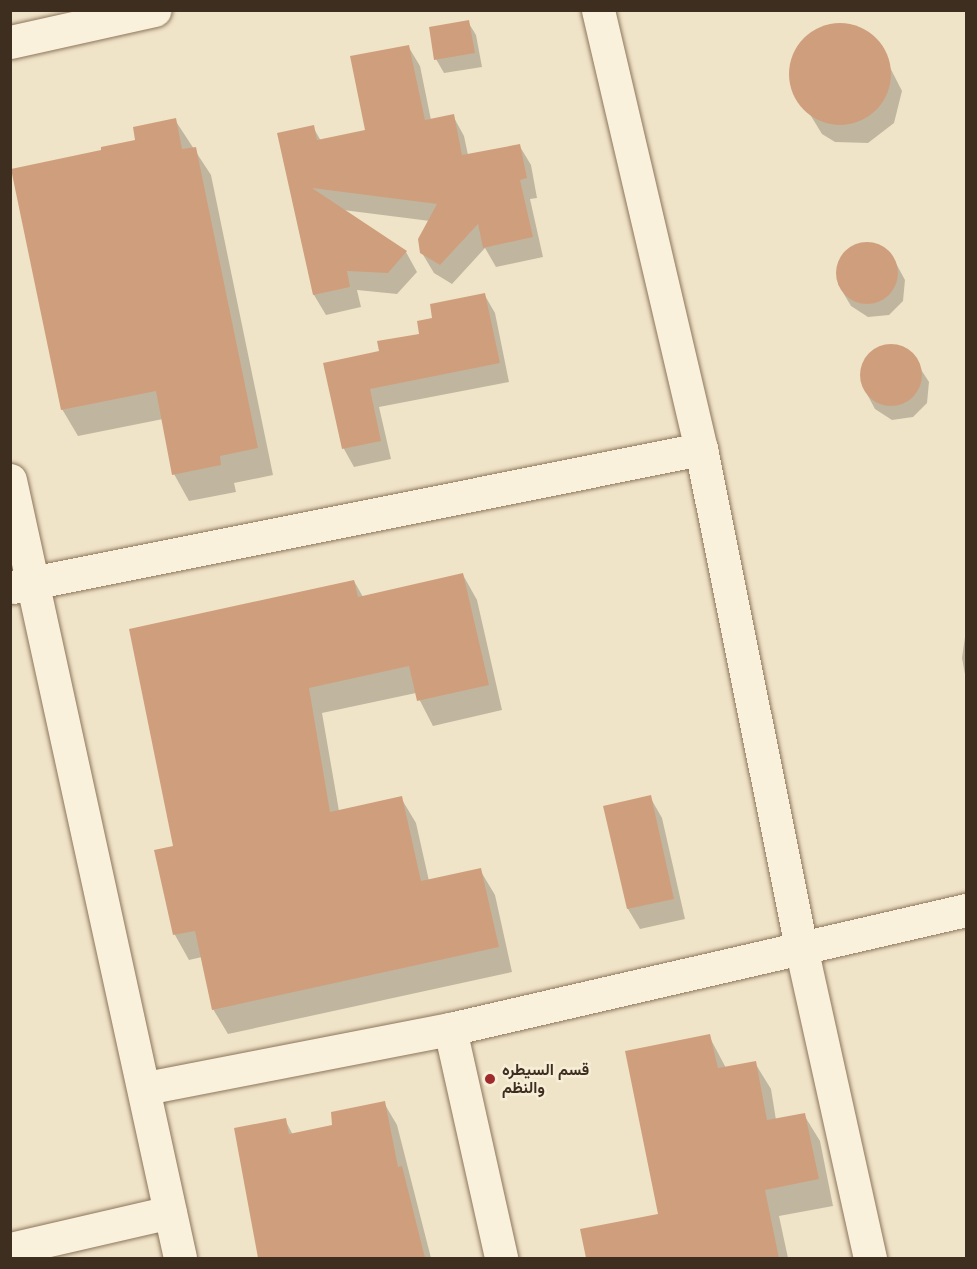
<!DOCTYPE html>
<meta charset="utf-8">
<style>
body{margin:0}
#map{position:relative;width:977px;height:1269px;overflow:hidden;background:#f0e4c8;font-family:"Times New Roman",Vazirmatn,serif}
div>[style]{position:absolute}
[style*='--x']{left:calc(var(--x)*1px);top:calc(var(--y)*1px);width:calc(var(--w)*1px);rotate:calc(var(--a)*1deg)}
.shadow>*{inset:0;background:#0003}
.building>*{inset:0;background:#cf9f7d}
.round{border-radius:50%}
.roads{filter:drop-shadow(0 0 2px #8d765c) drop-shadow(0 0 2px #8d765c)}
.minor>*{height:33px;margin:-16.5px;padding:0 16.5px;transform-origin:16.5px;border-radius:16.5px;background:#faf1dc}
.dots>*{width:16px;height:16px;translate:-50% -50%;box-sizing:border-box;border:3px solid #f7eed8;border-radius:50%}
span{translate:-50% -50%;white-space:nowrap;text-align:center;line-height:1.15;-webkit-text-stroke:5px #f7eed8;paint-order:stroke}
.poi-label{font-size:16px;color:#3d2e20;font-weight:700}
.left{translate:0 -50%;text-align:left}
.frame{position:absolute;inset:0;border:12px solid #3d2e20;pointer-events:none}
</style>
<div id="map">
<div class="shadow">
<div style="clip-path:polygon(468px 22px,476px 35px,482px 67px,444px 73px,436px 59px)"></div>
<div style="clip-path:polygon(830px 25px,846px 25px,876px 40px,902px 91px,894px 123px,868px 143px,835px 142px,822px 134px,792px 85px,795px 54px,803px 41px)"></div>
<div style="clip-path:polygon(408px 46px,420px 66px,431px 120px,453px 116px,464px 136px,468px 155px,519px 145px,531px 165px,537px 198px,530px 199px,543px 257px,496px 267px,485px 248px,452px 284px,434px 273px,422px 253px,430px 221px,343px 210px,406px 252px,417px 272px,397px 294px,357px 290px,361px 307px,326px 315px,314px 295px,279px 134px,313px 127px,321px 141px,367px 131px)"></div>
<div style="clip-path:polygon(175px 120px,211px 175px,273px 475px,234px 483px,236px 492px,189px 501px,174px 474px,163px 419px,78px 436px,62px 409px,103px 151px,137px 141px)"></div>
<div style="clip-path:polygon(876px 244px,892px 256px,905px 280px,903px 301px,889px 315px,868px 317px,851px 306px,838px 284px,838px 265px,849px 249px)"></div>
<div style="clip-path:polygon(484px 294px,495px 313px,509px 382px,379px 407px,391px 459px,354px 467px,344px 449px,325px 364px,381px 353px,421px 335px,434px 319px)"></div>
<div style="clip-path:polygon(881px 347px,909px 351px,929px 382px,927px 403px,913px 417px,892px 420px,875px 409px,867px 394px,862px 366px,873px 351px)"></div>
<div style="clip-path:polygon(463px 575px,477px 600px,502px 710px,433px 726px,416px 693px,322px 713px,339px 811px,401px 798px,416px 823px,429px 881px,480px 870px,495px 895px,512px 972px,228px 1034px,213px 1009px,202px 957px,189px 960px,175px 935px,174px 847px,354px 581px,363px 597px)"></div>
<div style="clip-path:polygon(966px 630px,966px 680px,962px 658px)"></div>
<div style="clip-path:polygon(650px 797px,662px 818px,685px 919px,640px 929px,628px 909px)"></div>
<div style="clip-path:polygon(709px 1036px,726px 1068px,755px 1063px,771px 1089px,776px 1120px,804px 1115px,820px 1141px,833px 1206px,779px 1216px,788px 1258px,587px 1258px,582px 1231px,660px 1216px)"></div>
<div style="clip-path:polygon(384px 1103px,397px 1125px,431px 1258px,261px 1258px,258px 1254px,285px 1120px,293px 1135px,334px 1126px)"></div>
</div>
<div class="building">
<div style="clip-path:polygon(469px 20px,475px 53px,434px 60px,429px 27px)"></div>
<div class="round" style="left:789px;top:23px;width:102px;height:102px"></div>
<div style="clip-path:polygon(409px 45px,425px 120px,454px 114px,462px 155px,520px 144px,527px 178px,520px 180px,533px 237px,483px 248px,478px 224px,440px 265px,420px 253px,418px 239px,437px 204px,312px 188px,407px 251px,388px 273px,347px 271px,350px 287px,313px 295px,277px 133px,314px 125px,317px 140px,365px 130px,350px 56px)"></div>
<div style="clip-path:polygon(176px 118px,182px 149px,196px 147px,258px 448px,220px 456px,221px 465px,172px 475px,156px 391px,61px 410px,11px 169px,101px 150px,101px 147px,135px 140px,133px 127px)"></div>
<div class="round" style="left:836px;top:242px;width:62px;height:62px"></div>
<div style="clip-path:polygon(485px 293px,500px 363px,370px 389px,381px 441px,342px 449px,323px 363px,379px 351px,377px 341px,419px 334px,417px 321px,432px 318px,430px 304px)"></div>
<div class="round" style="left:860px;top:344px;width:62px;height:62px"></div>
<div style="clip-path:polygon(463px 573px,489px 685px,417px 701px,409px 666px,309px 688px,330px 812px,402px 796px,421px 881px,481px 868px,499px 947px,212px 1010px,195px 931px,173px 935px,154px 850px,173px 846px,129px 629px,354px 580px,358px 597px)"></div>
<div style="clip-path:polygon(651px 795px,674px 899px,627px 909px,603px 806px)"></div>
<div style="clip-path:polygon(710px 1034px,718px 1068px,756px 1061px,767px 1120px,805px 1113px,819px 1179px,765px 1190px,779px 1258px,586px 1258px,580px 1229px,658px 1214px,625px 1051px)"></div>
<div style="clip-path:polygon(385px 1101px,398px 1167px,402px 1166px,425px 1258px,258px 1258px,234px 1128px,286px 1118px,289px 1134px,332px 1125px,331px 1112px)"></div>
</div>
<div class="roads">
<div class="minor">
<div style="--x:598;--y:10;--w:451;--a:76.8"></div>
<div style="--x:701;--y:449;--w:508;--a:78.65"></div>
<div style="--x:801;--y:947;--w:319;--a:77.5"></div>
<div style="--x:10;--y:42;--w:148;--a:-12.5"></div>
<div style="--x:10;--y:480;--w:796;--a:77.67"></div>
<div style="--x:12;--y:587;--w:703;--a:-11.33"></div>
<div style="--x:450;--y:1029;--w:235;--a:77.4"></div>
<div style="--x:146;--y:1088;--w:310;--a:-11"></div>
<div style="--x:450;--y:1029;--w:530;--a:-12.99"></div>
<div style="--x:10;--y:1249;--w:164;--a:-13"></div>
</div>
</div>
<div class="dots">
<div style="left:490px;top:1079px;background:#9e2a2b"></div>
</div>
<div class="poi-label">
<span class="left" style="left:502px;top:1079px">قسم السيطره<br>والنظم</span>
</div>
<div class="frame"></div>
</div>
